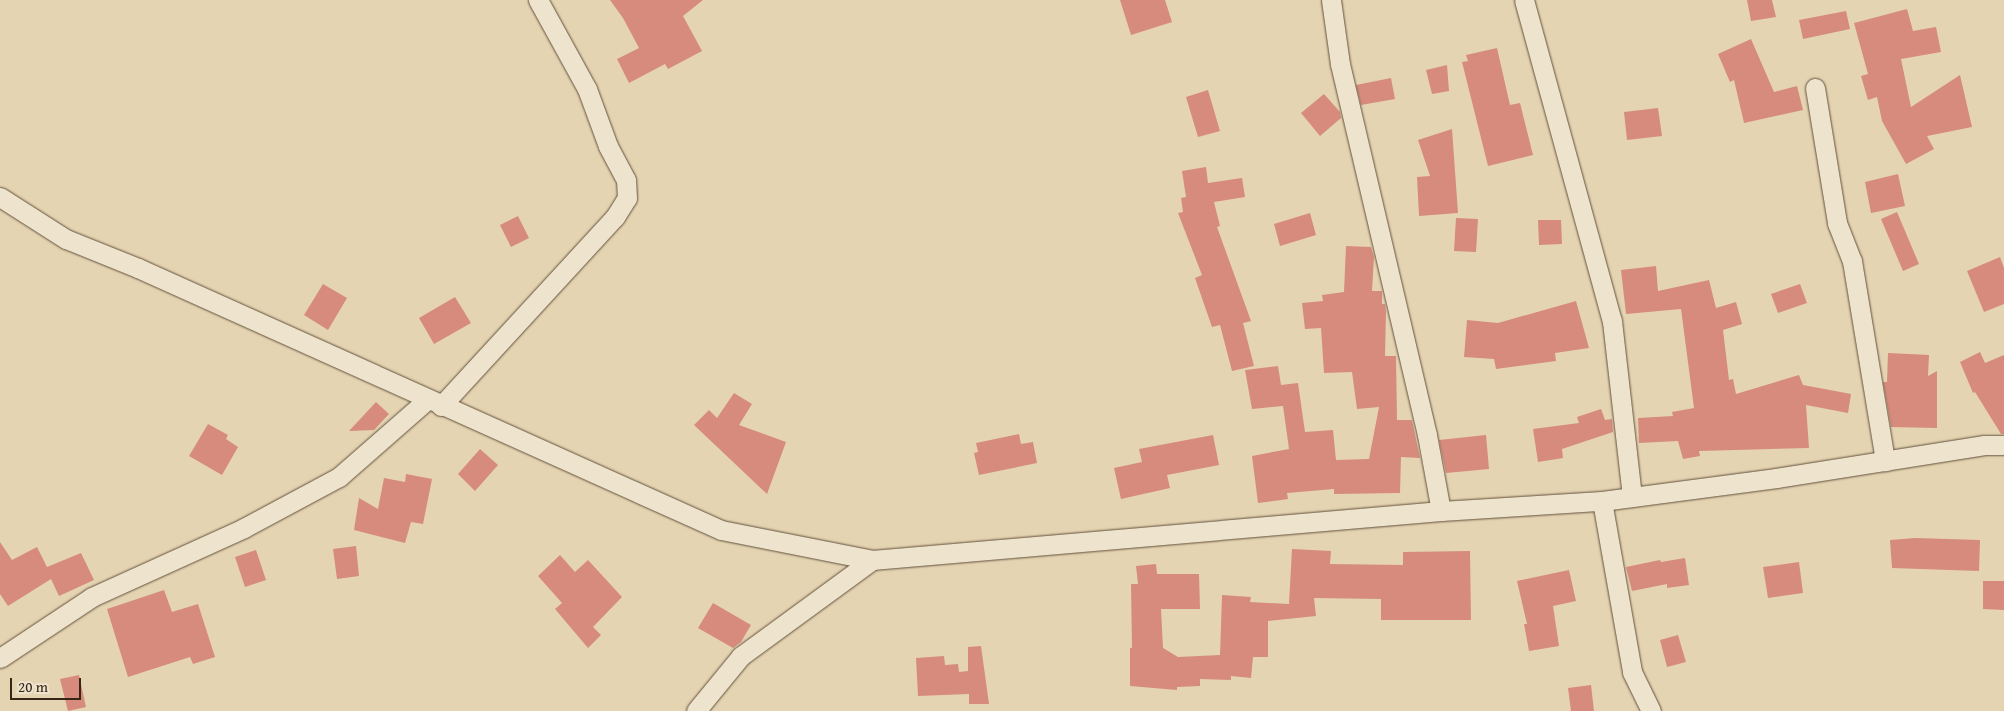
<!DOCTYPE html>
<style>
body{margin:0}
#map{position:relative;width:2004px;height:711px;overflow:hidden;background:#e5d4b2;font-family:"Gentium Book Plus",serif}
div>[style]{position:absolute}
[style*='--x']{left:calc(var(--x)*1px);top:calc(var(--y)*1px);width:calc(var(--w)*1px);rotate:calc(var(--a)*1deg)}
.building>*{inset:0;background:#d68b7d}
.roads{filter:drop-shadow(0 0 1px #62513c) drop-shadow(0 0 1px #62513c)}
.minor>*{height:19px;margin:-9.5px;padding:0 9.5px;transform-origin:9.5px;border-radius:9.5px;background:#eee3cd}
span{translate:-50% -50%;white-space:nowrap;text-align:center;line-height:1.15;-webkit-text-stroke:4px #eee3cd;paint-order:stroke}
.scale{position:absolute;left:10px;top:678px;width:71px;height:22px;box-sizing:border-box;border:2px solid #372515;border-top:0;padding-left:6px;font-size:15px;line-height:18px;white-space:nowrap;color:#372515;-webkit-text-stroke:4px #eee3cd;paint-order:stroke}
</style>
<div id="map">
<div class="building">
<div style="clip-path:polygon(610px 0,703px 0,683px 16px,702px 51px,668px 69px,665px 64px,629px 83px,617px 59px,639px 48px,623px 18px)"></div>
<div style="clip-path:polygon(1120px 0,1165px 0,1172px 22px,1131px 35px)"></div>
<div style="clip-path:polygon(1747px 0,1772px 0,1776px 17px,1751px 21px)"></div>
<div style="clip-path:polygon(1907px 9px,1913px 31px,1936px 27px,1941px 52px,1901px 59px,1911px 107px,1960px 75px,1972px 127px,1927px 136px,1934px 149px,1906px 164px,1882px 121px,1877px 97px,1868px 100px,1861px 76px,1868px 74px,1854px 23px)"></div>
<div style="clip-path:polygon(1846px 11px,1850px 29px,1803px 39px,1799px 20px)"></div>
<div style="clip-path:polygon(1751px 39px,1774px 92px,1797px 86px,1803px 110px,1744px 123px,1734px 80px,1730px 82px,1718px 54px)"></div>
<div style="clip-path:polygon(1497px 48px,1510px 105px,1520px 103px,1533px 155px,1488px 166px,1462px 62px,1468px 61px,1466px 55px)"></div>
<div style="clip-path:polygon(1447px 65px,1449px 91px,1432px 94px,1426px 70px)"></div>
<div style="clip-path:polygon(1391px 78px,1395px 99px,1361px 105px,1356px 85px)"></div>
<div style="clip-path:polygon(1208px 90px,1220px 131px,1198px 137px,1186px 97px)"></div>
<div style="clip-path:polygon(1324px 94px,1340px 112px,1341px 118px,1320px 136px,1301px 113px)"></div>
<div style="clip-path:polygon(1658px 108px,1662px 136px,1627px 140px,1624px 112px)"></div>
<div style="clip-path:polygon(1452px 129px,1458px 213px,1419px 216px,1417px 177px,1430px 176px,1418px 140px)"></div>
<div style="clip-path:polygon(1206px 167px,1208px 183px,1242px 178px,1245px 197px,1214px 202px,1220px 226px,1217px 227px,1251px 321px,1243px 323px,1254px 366px,1232px 371px,1220px 325px,1212px 327px,1195px 278px,1202px 275px,1178px 213px,1183px 212px,1181px 198px,1186px 197px,1182px 171px)"></div>
<div style="clip-path:polygon(1898px 174px,1905px 206px,1871px 213px,1865px 182px)"></div>
<div style="clip-path:polygon(1897px 212px,1919px 264px,1903px 271px,1881px 219px)"></div>
<div style="clip-path:polygon(1310px 213px,1316px 235px,1280px 246px,1274px 224px)"></div>
<div style="clip-path:polygon(518px 216px,529px 238px,511px 247px,500px 225px)"></div>
<div style="clip-path:polygon(1456px 218px,1478px 219px,1476px 252px,1454px 251px)"></div>
<div style="clip-path:polygon(1538px 220px,1561px 220px,1562px 244px,1539px 245px)"></div>
<div style="clip-path:polygon(1346px 246px,1371px 247px,1374px 257px,1372px 291px,1382px 291px,1382px 304px,1385px 304px,1386px 311px,1385px 356px,1396px 356px,1397px 420px,1412px 420px,1420px 458px,1401px 457px,1400px 493px,1334px 494px,1334px 489px,1287px 493px,1288px 499px,1258px 503px,1252px 456px,1289px 449px,1283px 406px,1252px 409px,1245px 370px,1278px 366px,1281px 385px,1298px 383px,1305px 432px,1333px 430px,1336px 460px,1369px 459px,1379px 407px,1357px 409px,1352px 372px,1324px 373px,1321px 328px,1305px 329px,1302px 303px,1323px 301px,1322px 295px,1344px 292px)"></div>
<div style="clip-path:polygon(2000px 257px,2004px 268px,2004px 304px,1984px 312px,1967px 271px)"></div>
<div style="clip-path:polygon(1656px 266px,1658px 291px,1709px 280px,1716px 308px,1736px 302px,1742px 324px,1723px 330px,1729px 380px,1733px 379px,1736px 394px,1799px 375px,1803px 385px,1851px 394px,1848px 413px,1806px 405px,1809px 448px,1699px 451px,1700px 456px,1683px 459px,1678px 441px,1639px 443px,1638px 418px,1673px 416px,1672px 412px,1694px 408px,1681px 309px,1626px 314px,1621px 270px)"></div>
<div style="clip-path:polygon(323px 284px,347px 298px,328px 330px,304px 315px)"></div>
<div style="clip-path:polygon(1800px 284px,1807px 303px,1778px 313px,1771px 294px)"></div>
<div style="clip-path:polygon(455px 297px,471px 323px,434px 344px,419px 318px)"></div>
<div style="clip-path:polygon(1576px 301px,1589px 348px,1555px 353px,1556px 361px,1496px 369px,1494px 359px,1464px 357px,1467px 320px,1498px 323px)"></div>
<div style="clip-path:polygon(1980px 352px,1985px 363px,2004px 355px,2004px 434px,2001px 434px,1975px 392px,1973px 393px,1960px 362px)"></div>
<div style="clip-path:polygon(1888px 353px,1929px 355px,1928px 376px,1937px 371px,1937px 428px,1891px 427px,1883px 382px,1887px 382px)"></div>
<div style="clip-path:polygon(734px 393px,752px 404px,739px 425px,786px 442px,767px 494px,694px 425px,709px 410px,717px 418px)"></div>
<div style="clip-path:polygon(376px 402px,389px 414px,374px 430px,349px 431px)"></div>
<div style="clip-path:polygon(1601px 409px,1605px 420px,1612px 419px,1613px 432px,1562px 449px,1563px 458px,1538px 462px,1533px 429px,1579px 423px,1577px 417px)"></div>
<div style="clip-path:polygon(208px 424px,228px 435px,226px 439px,238px 447px,222px 475px,189px 456px)"></div>
<div style="clip-path:polygon(1019px 434px,1021px 444px,1033px 442px,1037px 463px,979px 475px,974px 453px,978px 452px,976px 443px)"></div>
<div style="clip-path:polygon(1213px 435px,1219px 465px,1167px 475px,1170px 488px,1121px 499px,1114px 468px,1142px 462px,1139px 449px)"></div>
<div style="clip-path:polygon(1486px 435px,1489px 469px,1446px 473px,1439px 440px)"></div>
<div style="clip-path:polygon(480px 449px,498px 465px,475px 491px,458px 474px)"></div>
<div style="clip-path:polygon(406px 474px,432px 479px,423px 524px,411px 522px,405px 543px,354px 530px,359px 498px,378px 509px,384px 478px,405px 482px)"></div>
<div style="clip-path:polygon(1915px 538px,1980px 540px,1979px 571px,1892px 568px,1890px 540px)"></div>
<div style="clip-path:polygon(0 542px,12px 560px,37px 547px,47px 567px,81px 553px,94px 580px,59px 596px,51px 579px,8px 606px,0 594px)"></div>
<div style="clip-path:polygon(356px 546px,359px 576px,337px 579px,333px 549px)"></div>
<div style="clip-path:polygon(1292px 549px,1331px 551px,1330px 564px,1403px 565px,1403px 552px,1470px 551px,1471px 620px,1381px 620px,1381px 599px,1314px 598px,1316px 616px,1268px 621px,1268px 657px,1253px 657px,1251px 678px,1231px 676px,1231px 680px,1200px 679px,1200px 686px,1177px 687px,1177px 690px,1130px 686px,1130px 648px,1132px 648px,1131px 584px,1138px 584px,1136px 566px,1156px 564px,1157px 574px,1199px 574px,1200px 609px,1161px 609px,1163px 648px,1178px 657px,1220px 655px,1222px 595px,1251px 597px,1250px 602px,1289px 604px)"></div>
<div style="clip-path:polygon(256px 550px,266px 580px,245px 587px,235px 557px)"></div>
<div style="clip-path:polygon(560px 555px,575px 572px,588px 560px,622px 597px,593px 627px,601px 635px,588px 648px,555px 609px,562px 603px,538px 576px)"></div>
<div style="clip-path:polygon(1685px 558px,1689px 585px,1667px 588px,1667px 584px,1632px 591px,1626px 567px,1660px 560px,1661px 562px)"></div>
<div style="clip-path:polygon(1799px 562px,1803px 593px,1768px 598px,1763px 567px)"></div>
<div style="clip-path:polygon(1569px 570px,1576px 601px,1553px 606px,1559px 646px,1529px 651px,1524px 624px,1527px 624px,1517px 581px)"></div>
<div style="clip-path:polygon(1983px 581px,2004px 581px,2004px 610px,1983px 609px)"></div>
<div style="clip-path:polygon(164px 590px,172px 612px,198px 604px,215px 657px,193px 664px,190px 657px,128px 677px,107px 609px)"></div>
<div style="clip-path:polygon(713px 603px,751px 625px,741px 642px,733px 648px,698px 628px)"></div>
<div style="clip-path:polygon(1678px 635px,1686px 662px,1667px 667px,1660px 640px)"></div>
<div style="clip-path:polygon(981px 646px,989px 704px,969px 704px,969px 694px,918px 696px,916px 658px,944px 656px,945px 665px,958px 664px,959px 672px,968px 671px,968px 647px)"></div>
<div style="clip-path:polygon(79px 675px,86px 707px,68px 711px,60px 679px)"></div>
<div style="clip-path:polygon(1591px 685px,1594px 711px,1571px 711px,1568px 688px)"></div>
</div>
<div class="roads">
<div class="minor">
<div style="--x:1331;--y:0;--w:65;--a:82"></div>
<div style="--x:1340;--y:64;--w:381;--a:76.8"></div>
<div style="--x:1427;--y:435;--w:77;--a:79.6"></div>
<div style="--x:1524;--y:0;--w:333;--a:74.7"></div>
<div style="--x:1612;--y:321;--w:177;--a:83.5"></div>
<div style="--x:1815;--y:88;--w:137;--a:80.7"></div>
<div style="--x:1837;--y:223;--w:41;--a:68.5"></div>
<div style="--x:1852;--y:261;--w:203;--a:80.6"></div>
<div style="--x:0;--y:197;--w:78;--a:32.5"></div>
<div style="--x:66;--y:239;--w:78;--a:21.9"></div>
<div style="--x:138;--y:268;--w:639;--a:24.2"></div>
<div style="--x:721;--y:530;--w:154;--a:11.2"></div>
<div style="--x:872;--y:560;--w:571;--a:-4.92"></div>
<div style="--x:1441;--y:511;--w:161;--a:-3.6"></div>
<div style="--x:1602;--y:501;--w:176;--a:-7.5"></div>
<div style="--x:1776;--y:478;--w:211;--a:-9"></div>
<div style="--x:1984;--y:445;--w:20;--a:0"></div>
<div style="--x:441;--y:406;--w:257;--a:-47.4"></div>
<div style="--x:615;--y:217;--w:22;--a:-58"></div>
<div style="--x:627;--y:198;--w:18;--a:-93"></div>
<div style="--x:626;--y:180;--w:38;--a:-118"></div>
<div style="--x:608;--y:146;--w:61;--a:-110.2"></div>
<div style="--x:587;--y:89;--w:102;--a:-118.8"></div>
<div style="--x:1602;--y:501;--w:174;--a:80"></div>
<div style="--x:1632;--y:672;--w:43;--a:64"></div>
<div style="--x:0;--y:658;--w:110;--a:-33.5"></div>
<div style="--x:92;--y:597;--w:167;--a:-24.4"></div>
<div style="--x:244;--y:528;--w:108;--a:-28.2"></div>
<div style="--x:339;--y:477;--w:117;--a:-41.2"></div>
<div style="--x:696;--y:711;--w:71;--a:-50.7"></div>
<div style="--x:741;--y:656;--w:162;--a:-36.2"></div>
</div>
</div>
<div class="scale">20 m</div>
</div>
